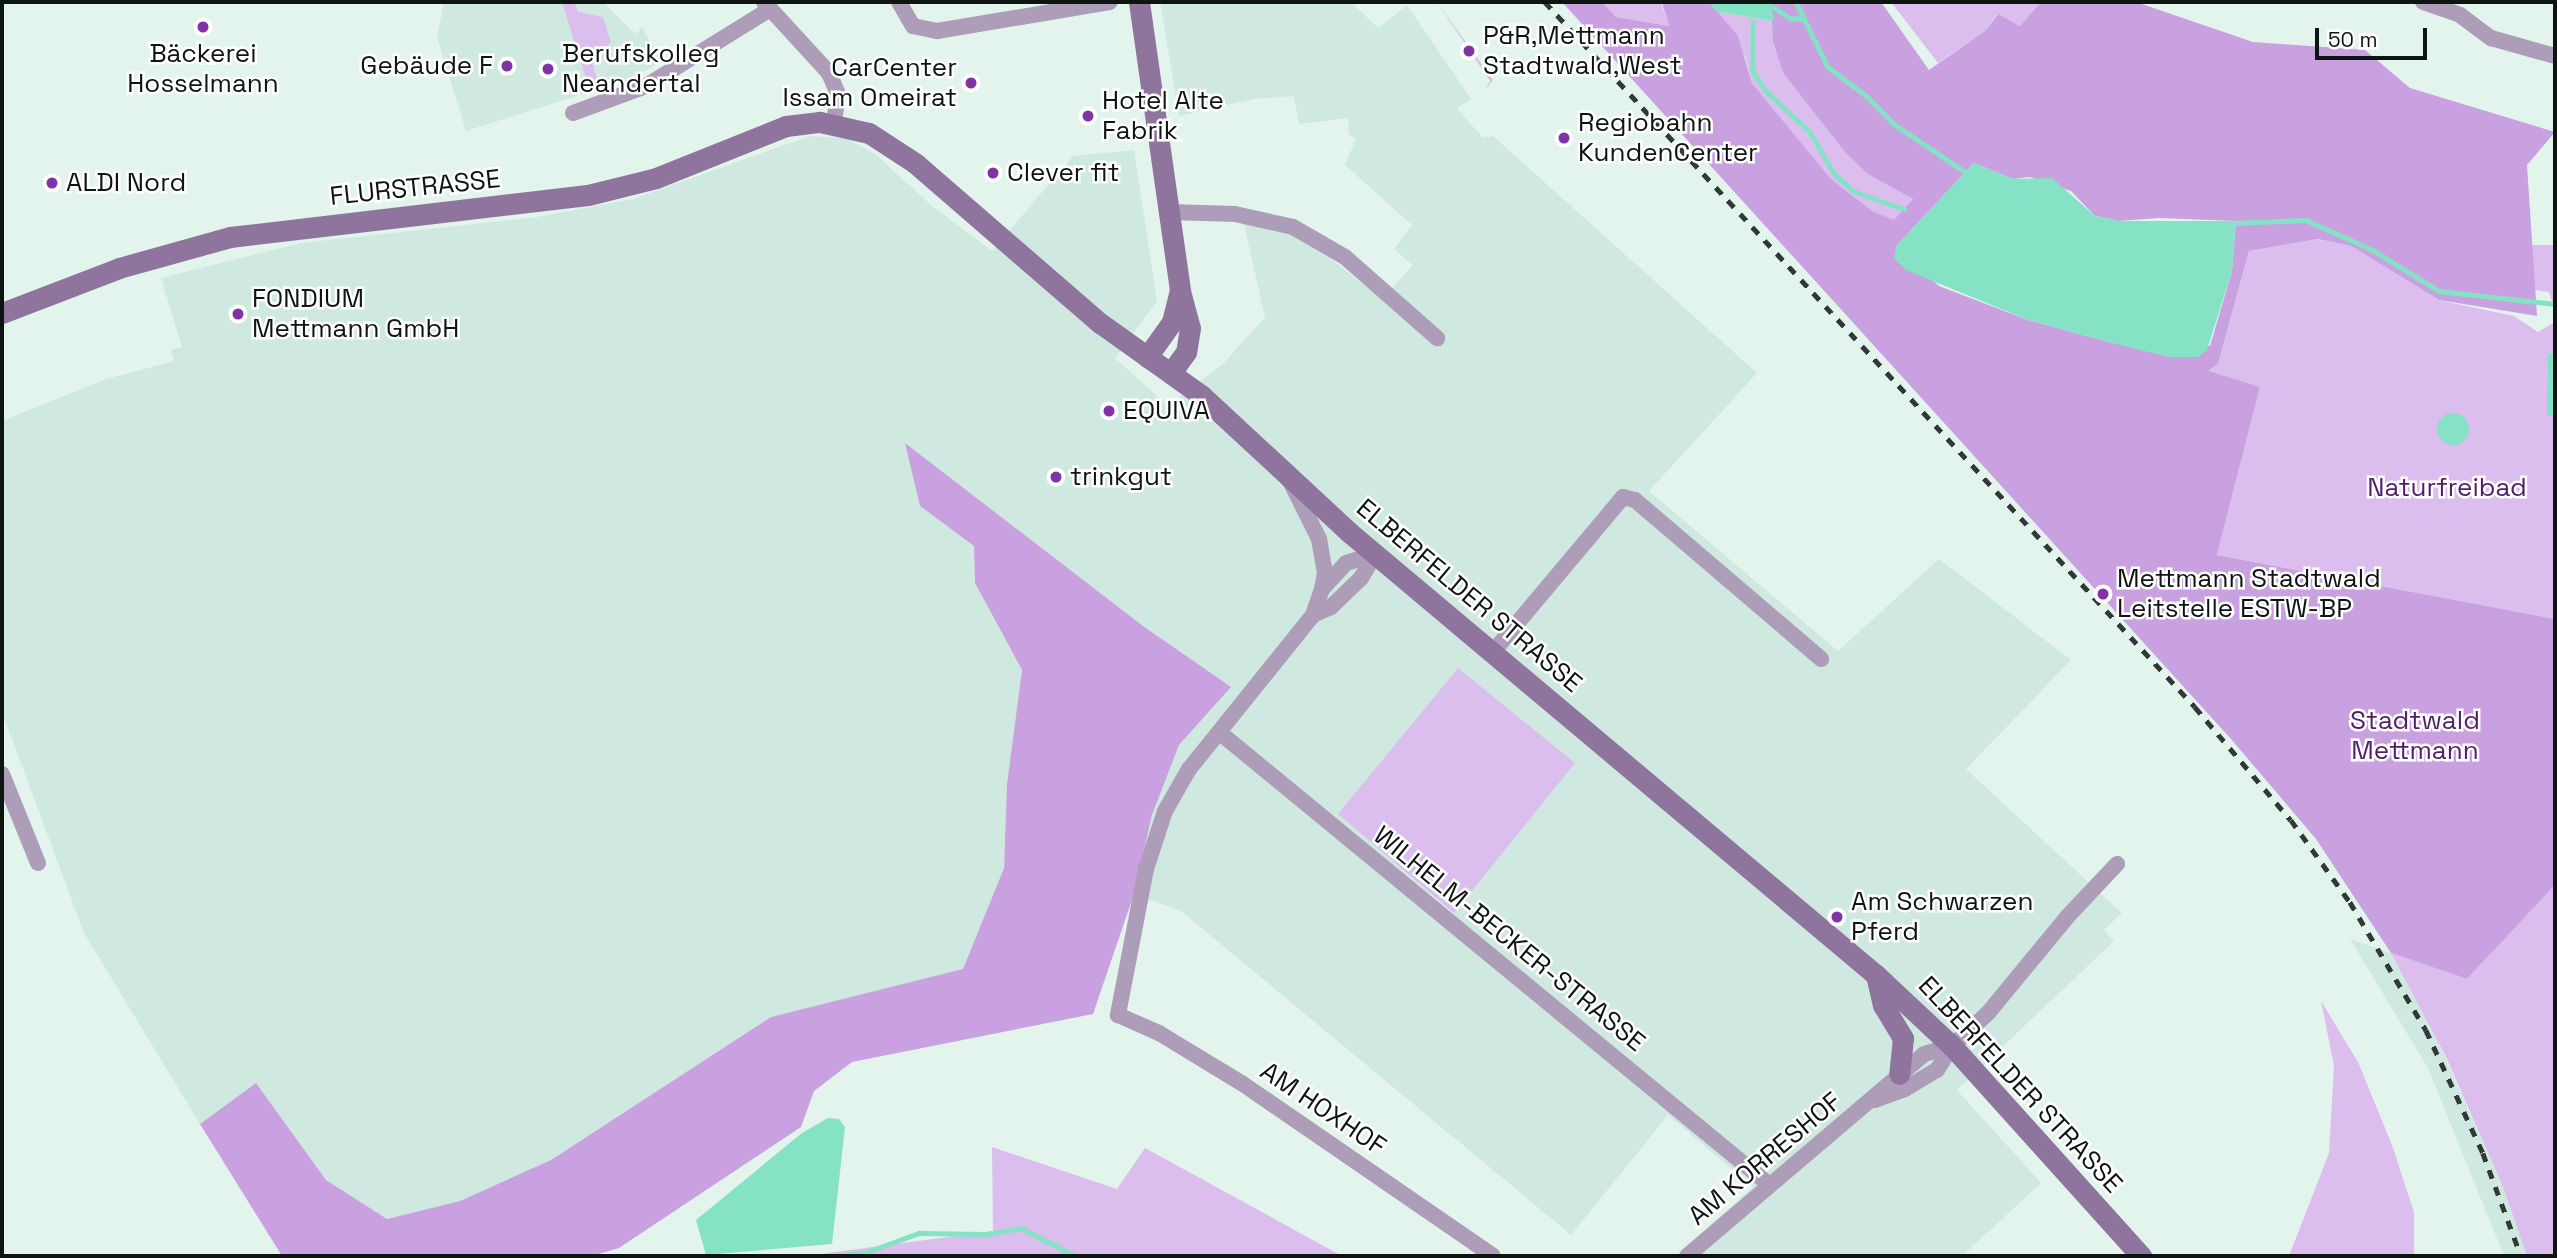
<!DOCTYPE html>
<meta charset="utf-8">
<style>
body{margin:0}
#map{position:relative;width:2557px;height:1258px;overflow:hidden;background:#e3f4ed;font-family:"Space Grotesk",sans-serif}
div>[style]{position:absolute}
[style*='--x']{left:calc(var(--x)*1px);top:calc(var(--y)*1px);width:calc(var(--w)*1px);rotate:calc(var(--a)*1deg)}
.built>*{inset:0;background:#cfe9e0}
.green>*{inset:0;background:#dcbeee}
.forest>*{inset:0;background:#c9a1e1}
.water>*{inset:0;background:#85e2c4}
.round{border-radius:50%}
.stream>*{height:4.5px;margin:-2.25px;padding:0 2.25px;transform-origin:2.25px;border-radius:2.25px;background:#85e2c4}
.street>*{height:16px;margin:-8px;padding:0 8px;transform-origin:8px;border-radius:8px;background:#ae9db9}
.secondary>*{height:21px;margin:-10.5px;padding:0 10.5px;transform-origin:10.5px;border-radius:10.5px;background:#8f759e}
.rail>*{height:4.5px;margin-top:-2.25px;transform-origin:0;background:repeating-linear-gradient(90deg,#313936 0 9px,transparent 0 18px)}
.dots>*{width:19px;height:19px;translate:-50% -50%;box-sizing:border-box;border:4px solid #fff;border-radius:50%}
span{translate:-50% -50%;white-space:nowrap;text-align:center;line-height:1.15;-webkit-text-stroke:5px #fff;paint-order:stroke}
.poi-label{font-size:26px;color:#0e1412}
.left{translate:0 -50%;text-align:left}
.right{translate:-100% -50%;text-align:right}
.street-label{font-size:26px;color:#0e1412}
.park-label{font-size:26px;color:#511f69}
.frame{position:absolute;inset:0;border:4px solid #0e1412;pointer-events:none}
.scale{position:absolute;left:2315px;top:28px;width:112px;height:32px;box-sizing:border-box;border:4px solid #0e1412;border-top:0;padding-left:9px;font-size:21px;line-height:24px;white-space:nowrap;color:#0e1412;-webkit-text-stroke:5px #fff;paint-order:stroke}
</style>
<div id="map">
<div class="built">
<div style="clip-path:polygon(444px 2px,603px 2px,635px 34px,642px 28px,662px 61px,636px 77px,466px 131px,437px 37px)"></div>
<div style="clip-path:polygon(1160px 2px,1351px 2px,1378px 28px,1407px 5px,1471px 99px,1457px 108px,1483px 138px,1493px 136px,1757px 373px,1649px 491px,1838px 651px,1939px 559px,2071px 660px,1966px 769px,2122px 913px,2104px 930px,2114px 941px,1957px 1090px,2041px 1183px,1962px 1256px,1676px 1256px,1753px 1187px,1668px 1115px,1571px 1235px,1181px 911px,1134px 894px,1152px 815px,1179px 745px,1230px 687px,1143px 626px,906px 444px,920px 506px,974px 546px,975px 583px,1022px 670px,1007px 784px,1004px 868px,963px 970px,771px 1017px,551px 1160px,460px 1201px,386px 1219px,326px 1180px,256px 1084px,200px 1124px,84px 933px,2px 712px,2px 421px,106px 379px,174px 361px,171px 350px,182px 347px,161px 278px,301px 243px,537px 217px,633px 199px,810px 136px,846px 138px,875px 154px,932px 206px,992px 251px,1073px 156px,1134px 150px,1157px 301px,1115px 358px,1168px 406px,1223px 364px,1265px 317px,1244px 224px,1306px 239px,1382px 299px,1413px 265px,1394px 249px,1412px 225px,1345px 165px,1356px 139px,1349px 134px,1348px 118px,1299px 124px,1294px 96px,1254px 99px,1179px 116px)"></div>
<div style="clip-path:polygon(2350px 939px,2391px 953px,2426px 1015px,2503px 1187px,2527px 1256px,2504px 1256px,2428px 1068px)"></div>
</div>
<div class="green">
<div style="clip-path:polygon(562px 2px,574px 2px,578px 12px,603px 17px,611px 42px,592px 62px,600px 88px,590px 91px)"></div>
<div style="clip-path:polygon(1437px 2px,1493px 80px,1485px 90px,1490px 81px)"></div>
<div style="clip-path:polygon(1602px 2px,1661px 3px,1669px 26px,1616px 17px)"></div>
<div style="clip-path:polygon(1891px 2px,2041px 2px,2020px 26px,1997px 14px,1986px 30px,1938px 63px)"></div>
<div style="clip-path:polygon(1717px 12px,1774px 21px,1773px 42px,1783px 73px,1844px 151px,1913px 199px,1894px 221px,1874px 212px,1831px 179px,1752px 83px,1745px 56px)"></div>
<div style="clip-path:polygon(2318px 239px,2351px 246px,2439px 300px,2514px 316px,2538px 332px,2555px 322px,2555px 619px,2217px 555px,2260px 387px,2209px 372px,2218px 364px,2249px 251px)"></div>
<div style="clip-path:polygon(2531px 245px,2555px 245px,2555px 311px,2549px 292px,2535px 290px)"></div>
<div style="clip-path:polygon(1458px 668px,1575px 763px,1454px 913px,1338px 814px)"></div>
<div style="clip-path:polygon(2555px 885px,2555px 1256px,2527px 1256px,2503px 1187px,2446px 1057px,2391px 953px,2467px 979px)"></div>
<div style="clip-path:polygon(2321px 1001px,2358px 1062px,2392px 1145px,2414px 1212px,2414px 1256px,2289px 1256px,2329px 1153px,2334px 1066px)"></div>
<div style="clip-path:polygon(992px 1147px,1117px 1189px,1145px 1148px,1342px 1256px,805px 1256px,993px 1231px)"></div>
</div>
<div class="forest">
<div style="clip-path:polygon(evenodd,1562px 2px,1602px 2px,1616px 17px,1669px 26px,1662px 3px,1654px 2px,1709px 2px,1738px 36px,1752px 83px,1831px 179px,1874px 212px,1894px 220px,1913px 199px,1868px 174px,1844px 151px,1783px 73px,1773px 42px,1771px 2px,1881px 2px,1929px 70px,1986px 30px,1998px 14px,2020px 26px,2041px 2px,2136px 2px,2253px 42px,2365px 50px,2410px 88px,2555px 132px,2527px 165px,2537px 316px,2439px 300px,2351px 246px,2318px 239px,2249px 251px,2218px 364px,2209px 371px,2260px 387px,2217px 555px,2555px 619px,2555px 885px,2467px 979px,2391px 953px,2316px 839px,2231px 739px,1562px 2px,1974px 163px,2013px 179px,2030px 177px,2071px 191px,2095px 216px,2119px 221px,2159px 218px,2236px 221px,2232px 271px,2210px 346px,2116px 344px,2028px 320px,1939px 286px,1896px 246px,1974px 163px)"></div>
<div style="clip-path:polygon(905px 443px,1143px 626px,1231px 687px,1179px 745px,1152px 815px,1134px 894px,1093px 1014px,852px 1062px,814px 1091px,801px 1127px,619px 1248px,592px 1256px,282px 1256px,200px 1124px,256px 1083px,326px 1180px,387px 1219px,460px 1201px,551px 1160px,771px 1017px,963px 969px,1004px 868px,1007px 784px,1022px 670px,975px 583px,974px 546px,920px 506px)"></div>
</div>
<div class="water">
<div style="clip-path:polygon(1709px 2px,1771px 2px,1774px 21px,1717px 12px)"></div>
<div style="clip-path:polygon(1974px 163px,2013px 179px,2052px 178px,2095px 216px,2119px 221px,2236px 221px,2232px 271px,2207px 350px,2198px 357px,2169px 357px,2116px 344px,2028px 320px,1906px 270px,1894px 258px,1896px 246px)"></div>
<div style="clip-path:polygon(2548px 354px,2555px 354px,2555px 416px,2547px 416px)"></div>
<div class="round" style="left:2437px;top:413px;width:32px;height:32px"></div>
<div style="clip-path:polygon(828px 1118px,839px 1119px,845px 1127px,832px 1244px,706px 1255px,696px 1220px,802px 1133px)"></div>
</div>
<div class="stream">
<div style="--x:1796;--y:2;--w:72;--a:63.8"></div>
<div style="--x:1828;--y:67;--w:50;--a:36.9"></div>
<div style="--x:1868;--y:97;--w:37;--a:46"></div>
<div style="--x:1894;--y:124;--w:88;--a:33.9"></div>
<div style="--x:1772;--y:6;--w:22;--a:34"></div>
<div style="--x:1790;--y:18;--w:14;--a:4"></div>
<div style="--x:1753;--y:21;--w:50;--a:90"></div>
<div style="--x:1753;--y:71;--w:24;--a:57"></div>
<div style="--x:1766;--y:91;--w:60;--a:43"></div>
<div style="--x:1810;--y:132;--w:48;--a:59.7"></div>
<div style="--x:1834;--y:173;--w:26;--a:43"></div>
<div style="--x:1853;--y:191;--w:54;--a:19.4"></div>
<div style="--x:2232;--y:223;--w:74;--a:-2.3"></div>
<div style="--x:2306;--y:220;--w:73;--a:24.1"></div>
<div style="--x:2373;--y:250;--w:78;--a:31.8"></div>
<div style="--x:2439;--y:291;--w:117;--a:6.4"></div>
<div style="--x:834;--y:1256;--w:30;--a:-6"></div>
<div style="--x:864;--y:1253;--w:59;--a:-20"></div>
<div style="--x:919;--y:1233;--w:68;--a:0.8"></div>
<div style="--x:987;--y:1234;--w:35;--a:-10"></div>
<div style="--x:1021;--y:1228;--w:62;--a:27"></div>
</div>
<div class="street">
<div style="--x:764;--y:2;--w:96;--a:47.5"></div>
<div style="--x:829;--y:73;--w:23;--a:67"></div>
<div style="--x:838;--y:94;--w:29;--a:98"></div>
<div style="--x:899;--y:2;--w:28;--a:60"></div>
<div style="--x:913;--y:26;--w:25;--a:12"></div>
<div style="--x:937;--y:31;--w:175;--a:-9.5"></div>
<div style="--x:2423;--y:2;--w:39;--a:19"></div>
<div style="--x:2460;--y:15;--w:39;--a:37"></div>
<div style="--x:2491;--y:38;--w:66;--a:15.7"></div>
<div style="--x:573;--y:113;--w:78;--a:-20.3"></div>
<div style="--x:646;--y:86;--w:146;--a:-31.8"></div>
<div style="--x:1169;--y:212;--w:66;--a:1.7"></div>
<div style="--x:1235;--y:214;--w:59;--a:12.6"></div>
<div style="--x:1293;--y:227;--w:60;--a:30"></div>
<div style="--x:1345;--y:257;--w:123;--a:41.4"></div>
<div style="--x:1290;--y:481;--w:65;--a:63.4"></div>
<div style="--x:1319;--y:539;--w:35;--a:80"></div>
<div style="--x:1325;--y:573;--w:16;--a:101"></div>
<div style="--x:1375;--y:554;--w:28;--a:120"></div>
<div style="--x:1361;--y:578;--w:42;--a:136"></div>
<div style="--x:1331;--y:607;--w:20;--a:156"></div>
<div style="--x:1313;--y:615;--w:198;--a:128.8"></div>
<div style="--x:1189;--y:769;--w:48;--a:119.7"></div>
<div style="--x:1165;--y:811;--w:61;--a:108.1"></div>
<div style="--x:1146;--y:869;--w:149;--a:100.9"></div>
<div style="--x:1118;--y:1015;--w:45;--a:23.7"></div>
<div style="--x:1159;--y:1033;--w:98;--a:31.3"></div>
<div style="--x:1243;--y:1084;--w:303;--a:34.5"></div>
<div style="--x:1313;--y:615;--w:28;--a:-71"></div>
<div style="--x:1322;--y:589;--w:35;--a:-47"></div>
<div style="--x:1346;--y:563;--w:30;--a:-17"></div>
<div style="--x:1493;--y:652;--w:202;--a:-50"></div>
<div style="--x:1623;--y:497;--w:12;--a:14"></div>
<div style="--x:1635;--y:500;--w:245;--a:40.5"></div>
<div style="--x:1219;--y:732;--w:710;--a:39.45"></div>
<div style="--x:2;--y:774;--w:96;--a:68"></div>
<div style="--x:1875;--y:1100;--w:32;--a:-20"></div>
<div style="--x:1905;--y:1089;--w:37;--a:-31"></div>
<div style="--x:1937;--y:1070;--w:28;--a:-58"></div>
<div style="--x:1952;--y:1046;--w:49;--a:-42.5"></div>
<div style="--x:1988;--y:1013;--w:124;--a:-50.5"></div>
<div style="--x:2067;--y:917;--w:73;--a:-46.7"></div>
<div style="--x:1687;--y:1256;--w:311;--a:-40.4"></div>
<div style="--x:1924;--y:1054;--w:29;--a:-16"></div>
</div>
<div class="secondary">
<div style="--x:1139;--y:2;--w:292;--a:81.9"></div>
<div style="--x:1180;--y:291;--w:38;--a:75"></div>
<div style="--x:1190;--y:328;--w:24;--a:99"></div>
<div style="--x:1186;--y:352;--w:26;--a:126"></div>
<div style="--x:2;--y:313;--w:125;--a:-21"></div>
<div style="--x:119;--y:268;--w:115;--a:-15.6"></div>
<div style="--x:230;--y:237;--w:360;--a:-6.7"></div>
<div style="--x:588;--y:195;--w:70;--a:-14"></div>
<div style="--x:656;--y:178;--w:140;--a:-21.8"></div>
<div style="--x:786;--y:126;--w:34;--a:-7"></div>
<div style="--x:820;--y:122;--w:50;--a:12.7"></div>
<div style="--x:869;--y:133;--w:55;--a:33.1"></div>
<div style="--x:915;--y:163;--w:245;--a:40.9"></div>
<div style="--x:1100;--y:323;--w:124;--a:35.5"></div>
<div style="--x:1201;--y:395;--w:203;--a:42.8"></div>
<div style="--x:1350;--y:533;--w:687;--a:40.04"></div>
<div style="--x:1876;--y:975;--w:104;--a:43.1"></div>
<div style="--x:1952;--y:1046;--w:283;--a:48"></div>
<div style="--x:1147;--y:357;--w:43;--a:-54.5"></div>
<div style="--x:1172;--y:322;--w:32;--a:-76"></div>
<div style="--x:1876;--y:975;--w:31;--a:77"></div>
<div style="--x:1883;--y:1005;--w:39;--a:59"></div>
<div style="--x:1903;--y:1038;--w:36;--a:96"></div>
</div>
<div class="rail">
<div style="--x:1545;--y:2;--w:959;--a:47.32"></div>
<div style="--x:2195;--y:707;--w:148;--a:49.7"></div>
<div style="--x:2291;--y:820;--w:101;--a:54.3"></div>
<div style="--x:2350;--y:902;--w:149;--a:59.3"></div>
<div style="--x:2426;--y:1030;--w:136;--a:65.1"></div>
<div style="--x:2483;--y:1153;--w:110;--a:69.7"></div>
</div>
<div class="dots">
<div style="left:203px;top:27px;background:#8033a4"></div>
<div style="left:1469px;top:51px;background:#8033a4"></div>
<div style="left:507px;top:66px;background:#8033a4"></div>
<div style="left:548px;top:69px;background:#8033a4"></div>
<div style="left:971px;top:83px;background:#8033a4"></div>
<div style="left:1088px;top:116px;background:#8033a4"></div>
<div style="left:1564px;top:138px;background:#8033a4"></div>
<div style="left:993px;top:173px;background:#8033a4"></div>
<div style="left:52px;top:183px;background:#8033a4"></div>
<div style="left:238px;top:314px;background:#8033a4"></div>
<div style="left:1109px;top:411px;background:#8033a4"></div>
<div style="left:1056px;top:477px;background:#8033a4"></div>
<div style="left:2103px;top:594px;background:#8033a4"></div>
<div style="left:1837px;top:917px;background:#8033a4"></div>
</div>
<div class="poi-label">
<span class="left" style="left:1483px;top:51px">P&amp;R,Mettmann<br>Stadtwald,West</span>
<span style="left:203px;top:69px">Bäckerei<br>Hosselmann</span>
<span class="left" style="left:562px;top:69px">Berufskolleg<br>Neandertal</span>
<span class="right" style="left:493px;top:66px">Gebäude F</span>
<span class="right" style="left:957px;top:83px">CarCenter<br>Issam Omeirat</span>
<span class="left" style="left:1102px;top:116px">Hotel Alte<br>Fabrik</span>
<span class="left" style="left:1578px;top:138px">Regiobahn<br>KundenCenter</span>
<span class="left" style="left:1007px;top:173px">Clever fit</span>
<span class="left" style="left:66px;top:183px">ALDI Nord</span>
<span class="left" style="left:252px;top:314px">FONDIUM<br>Mettmann GmbH</span>
<span class="left" style="left:1123px;top:411px">EQUIVA</span>
<span class="left" style="left:1070px;top:477px">trinkgut</span>
<span class="left" style="left:2117px;top:594px">Mettmann Stadtwald<br>Leitstelle ESTW-BP</span>
<span class="left" style="left:1851px;top:917px">Am Schwarzen<br>Pferd</span>
</div>
<div class="street-label">
<span style="left:415px;top:188px;rotate:-6deg">FLURSTRASSE</span>
<span style="left:1469px;top:596px;rotate:40deg">ELBERFELDER STRASSE</span>
<span style="left:1509px;top:939px;rotate:39deg">WILHELM-BECKER-STRASSE</span>
<span style="left:2020px;top:1085px;rotate:47deg">ELBERFELDER STRASSE</span>
<span style="left:1323px;top:1109px;rotate:34deg">AM HOXHOF</span>
<span style="left:1765px;top:1159px;rotate:-40deg">AM KORRESHOF</span>
</div>
<div class="park-label">
<span style="left:2447px;top:488px">Naturfreibad</span>
<span style="left:2415px;top:736px">Stadtwald<br>Mettmann</span>
</div>
<div class="frame"></div>
<div class="scale">50 m</div>
</div>
